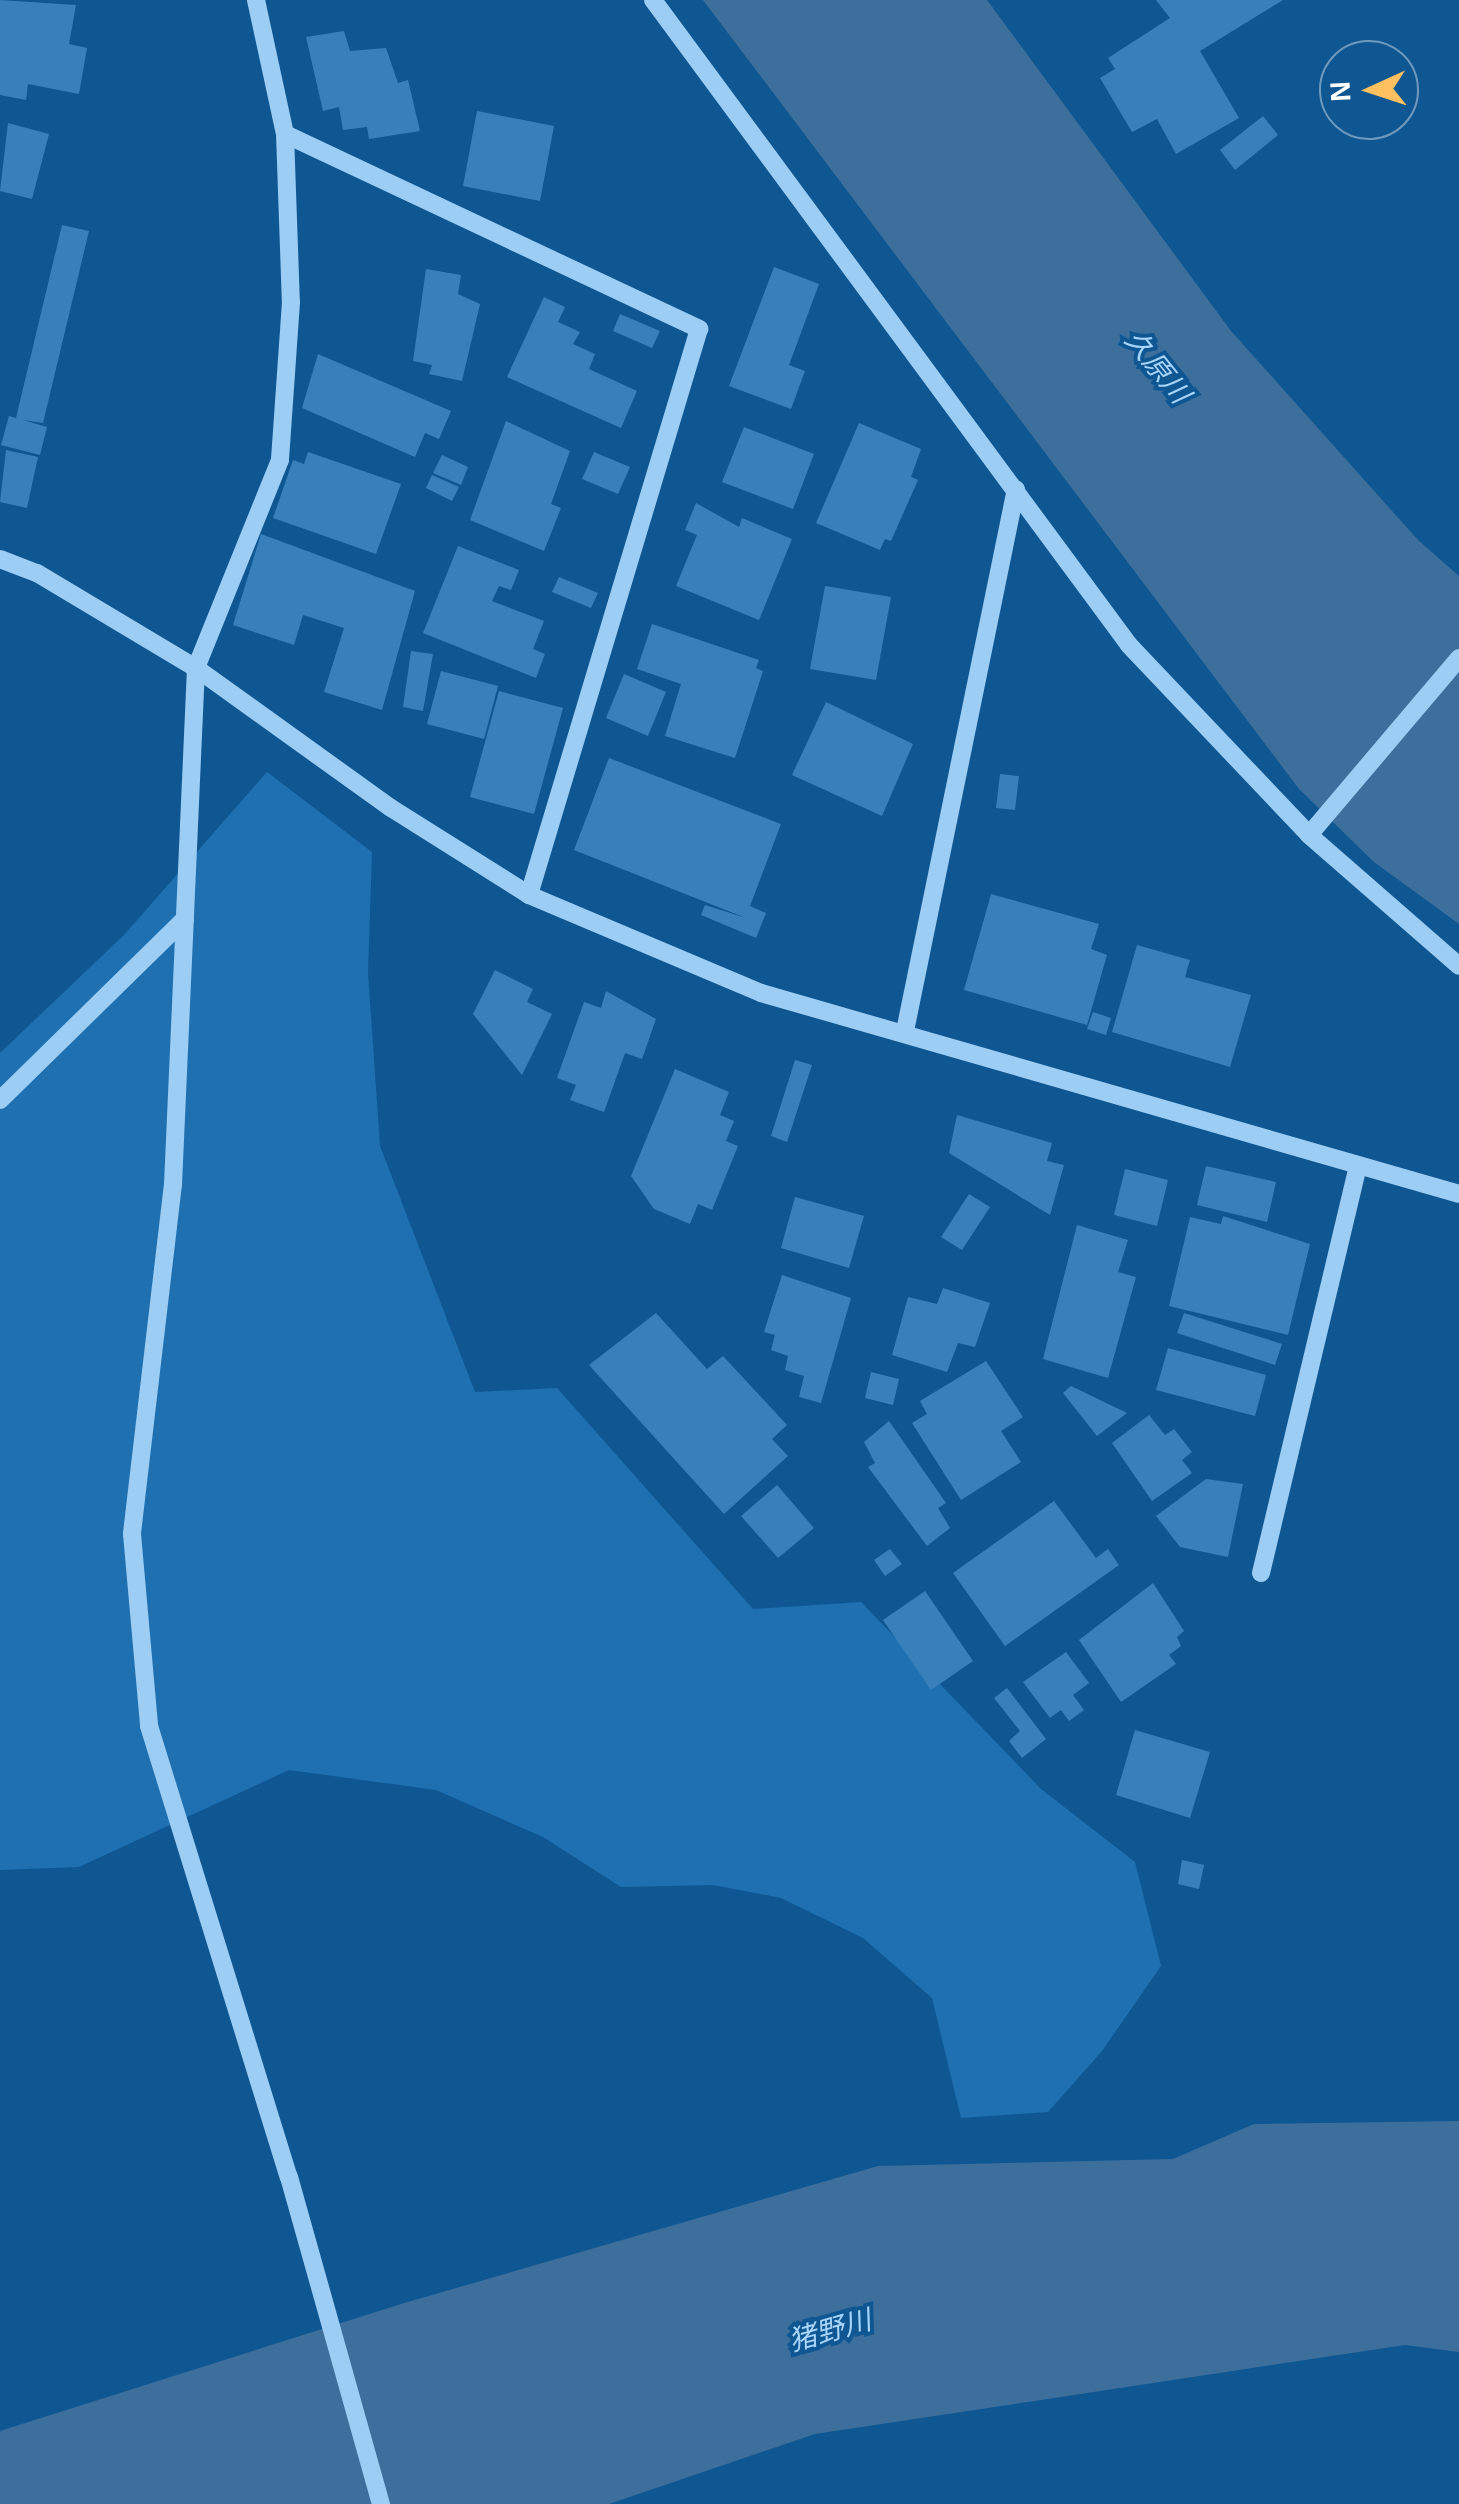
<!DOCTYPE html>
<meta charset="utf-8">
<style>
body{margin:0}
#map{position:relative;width:1459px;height:2504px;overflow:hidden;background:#0f5793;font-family:Arial,"Noto Sans JP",sans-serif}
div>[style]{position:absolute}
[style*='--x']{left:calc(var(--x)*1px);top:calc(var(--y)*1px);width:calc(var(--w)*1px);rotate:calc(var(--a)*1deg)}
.green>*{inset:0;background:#1e70b1}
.water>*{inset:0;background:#3c6f9c}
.building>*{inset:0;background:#3880bc}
.minor>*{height:18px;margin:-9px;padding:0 9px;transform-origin:9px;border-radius:9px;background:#9ccdf4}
span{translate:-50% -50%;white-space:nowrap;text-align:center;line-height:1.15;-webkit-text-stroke:8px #0f5793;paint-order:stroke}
.water-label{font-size:28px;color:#a8d6fb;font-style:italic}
.north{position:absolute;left:1319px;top:40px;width:100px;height:100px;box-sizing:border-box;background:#0f5793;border:2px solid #6f9abe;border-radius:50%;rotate:267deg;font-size:28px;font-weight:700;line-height:40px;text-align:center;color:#fff}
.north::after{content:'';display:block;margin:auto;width:35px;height:45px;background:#ffc05f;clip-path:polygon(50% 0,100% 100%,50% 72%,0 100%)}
</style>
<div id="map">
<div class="green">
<div style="clip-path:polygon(267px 772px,372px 852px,368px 973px,380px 1146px,475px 1392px,557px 1388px,753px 1609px,861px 1602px,1041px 1789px,1135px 1862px,1161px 1966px,1102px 2051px,1048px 2112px,961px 2118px,932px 1998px,863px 1938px,781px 1898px,713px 1885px,621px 1887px,543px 1837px,436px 1790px,289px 1770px,79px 1867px,0 1870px,0 1053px,124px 935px)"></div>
</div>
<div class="water">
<div style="clip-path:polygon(703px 0,987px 0,1231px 331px,1418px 540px,1459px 576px,1459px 924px,1374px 862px,1299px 789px)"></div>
<div style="clip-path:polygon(1459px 2121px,1459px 2352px,1405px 2345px,815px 2434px,609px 2504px,0 2504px,0 2431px,401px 2304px,878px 2166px,1173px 2159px,1254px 2124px)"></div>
</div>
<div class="building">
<div style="clip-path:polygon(0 0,76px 5px,69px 44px,87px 48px,79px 94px,28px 84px,26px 100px,0 95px)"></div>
<div style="clip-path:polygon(1156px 0,1283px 0,1200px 51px,1239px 118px,1176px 154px,1157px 119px,1132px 132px,1100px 78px,1115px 69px,1108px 58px,1170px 18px)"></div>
<div style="clip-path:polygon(344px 31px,350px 51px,386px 48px,398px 83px,408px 80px,420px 131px,369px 139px,367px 127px,343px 130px,339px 107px,323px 111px,306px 37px)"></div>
<div style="clip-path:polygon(477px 111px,554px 126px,540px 201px,463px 186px)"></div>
<div style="clip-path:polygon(1263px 116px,1278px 135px,1235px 170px,1220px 150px)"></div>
<div style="clip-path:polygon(8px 123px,49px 134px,32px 199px,0 191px)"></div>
<div style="clip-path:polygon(62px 225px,89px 231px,43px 423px,23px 420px,47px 427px,40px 455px,1px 445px,9px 416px,16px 418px)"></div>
<div style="clip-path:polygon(774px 267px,819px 284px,789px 365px,805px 371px,791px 409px,729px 386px)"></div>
<div style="clip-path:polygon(426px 269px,461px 275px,458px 294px,480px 304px,462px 381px,429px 374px,432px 365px,413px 361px)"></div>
<div style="clip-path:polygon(544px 297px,565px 307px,558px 322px,580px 332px,573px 344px,595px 354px,589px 369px,637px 391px,621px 428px,507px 377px)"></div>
<div style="clip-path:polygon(620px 314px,660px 331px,652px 348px,613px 331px)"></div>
<div style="clip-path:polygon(318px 354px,451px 411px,439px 439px,425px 433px,415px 457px,302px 408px)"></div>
<div style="clip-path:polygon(506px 421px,570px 451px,551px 504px,561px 508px,544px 551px,470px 520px)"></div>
<div style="clip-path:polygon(859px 423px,921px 449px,911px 477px,918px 480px,891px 541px,885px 539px,880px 550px,816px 523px)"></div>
<div style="clip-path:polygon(744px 427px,814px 454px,793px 509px,722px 482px)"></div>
<div style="clip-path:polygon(6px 450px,38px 457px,27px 508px,0 502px)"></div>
<div style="clip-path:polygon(308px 452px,401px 484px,376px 554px,273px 518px,293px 460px,304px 464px)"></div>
<div style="clip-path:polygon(594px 452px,630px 467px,618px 494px,582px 479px)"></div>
<div style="clip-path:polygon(442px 455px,468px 467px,461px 485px,433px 473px)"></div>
<div style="clip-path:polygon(432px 475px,459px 487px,452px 501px,426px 488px)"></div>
<div style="clip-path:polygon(696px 503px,739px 527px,742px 518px,792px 539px,759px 620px,676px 586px,697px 535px,685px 530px)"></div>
<div style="clip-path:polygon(261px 534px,415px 591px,382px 710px,324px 692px,344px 628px,303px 615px,294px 645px,233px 625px)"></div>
<div style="clip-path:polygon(458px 546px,519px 570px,511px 590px,499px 586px,492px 601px,544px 621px,533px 649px,545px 654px,536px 678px,423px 633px)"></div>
<div style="clip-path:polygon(559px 577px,598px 593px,591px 608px,552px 592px)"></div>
<div style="clip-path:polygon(825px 586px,891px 597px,876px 680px,810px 669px)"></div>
<div style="clip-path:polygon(652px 624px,759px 660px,756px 668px,763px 671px,735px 758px,665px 736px,681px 684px,637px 669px)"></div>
<div style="clip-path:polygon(411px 651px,433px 654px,423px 711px,403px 707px)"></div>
<div style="clip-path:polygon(441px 671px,498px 686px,484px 739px,427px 724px)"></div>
<div style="clip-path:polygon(624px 674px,666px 692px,648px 736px,606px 718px)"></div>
<div style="clip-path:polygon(499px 691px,563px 708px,534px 814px,470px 797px)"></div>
<div style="clip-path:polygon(826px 702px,913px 744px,882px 816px,792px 775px)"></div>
<div style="clip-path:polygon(609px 758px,781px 824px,750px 906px,766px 913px,756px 938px,701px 915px,705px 905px,746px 918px,574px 850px)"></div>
<div style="clip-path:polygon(1000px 774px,1019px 776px,1015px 810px,996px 808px)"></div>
<div style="clip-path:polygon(991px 894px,1099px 924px,1091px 949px,1107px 955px,1087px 1025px,964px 990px)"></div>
<div style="clip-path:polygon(1137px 945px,1190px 960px,1185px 977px,1251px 995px,1230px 1067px,1112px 1032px)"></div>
<div style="clip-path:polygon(495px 970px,533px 989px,527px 1002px,552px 1014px,522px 1075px,473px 1014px)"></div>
<div style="clip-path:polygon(606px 991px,656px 1019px,642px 1059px,625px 1053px,604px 1112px,570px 1100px,576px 1085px,557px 1078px,584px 1002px,601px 1008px)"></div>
<div style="clip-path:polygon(1093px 1012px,1111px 1018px,1106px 1035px,1087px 1029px)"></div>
<div style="clip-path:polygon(795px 1060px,812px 1065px,787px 1142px,771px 1136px)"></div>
<div style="clip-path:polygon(675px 1069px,729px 1092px,720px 1115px,734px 1121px,726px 1141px,738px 1146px,712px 1210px,698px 1204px,690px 1224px,654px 1209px,631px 1176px)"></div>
<div style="clip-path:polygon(957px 1115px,1052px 1143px,1047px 1161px,1064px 1165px,1050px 1215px,949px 1153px)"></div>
<div style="clip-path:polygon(1206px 1166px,1276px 1182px,1267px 1222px,1197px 1205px)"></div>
<div style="clip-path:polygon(1125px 1169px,1168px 1180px,1157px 1226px,1114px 1215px)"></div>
<div style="clip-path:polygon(969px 1194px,990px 1207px,962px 1250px,941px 1237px)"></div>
<div style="clip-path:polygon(795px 1197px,864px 1216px,849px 1268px,781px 1248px)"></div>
<div style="clip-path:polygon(1223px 1216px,1310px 1244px,1288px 1335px,1169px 1306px,1190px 1217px,1221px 1224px)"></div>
<div style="clip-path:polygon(1077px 1225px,1128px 1240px,1118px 1272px,1136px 1277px,1108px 1378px,1043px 1359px)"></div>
<div style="clip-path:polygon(782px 1275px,851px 1298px,821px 1403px,799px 1397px,804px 1376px,785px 1370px,788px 1356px,771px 1350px,775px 1335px,764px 1332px)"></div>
<div style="clip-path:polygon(943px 1288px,990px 1303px,975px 1347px,958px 1343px,947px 1372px,892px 1355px,908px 1297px,937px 1304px)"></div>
<div style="clip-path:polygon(656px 1313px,707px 1369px,723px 1356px,787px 1425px,772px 1439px,788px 1456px,724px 1514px,589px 1365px)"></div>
<div style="clip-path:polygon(1184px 1313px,1282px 1344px,1275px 1365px,1177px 1333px)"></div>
<div style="clip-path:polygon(1168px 1348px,1266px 1375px,1255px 1416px,1156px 1390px)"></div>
<div style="clip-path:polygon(986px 1361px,1023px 1417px,1001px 1431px,1021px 1462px,961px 1500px,912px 1423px,927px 1414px,920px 1401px)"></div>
<div style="clip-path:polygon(871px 1372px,899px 1379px,893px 1405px,865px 1398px)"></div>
<div style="clip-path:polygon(1071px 1386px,1127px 1413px,1097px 1436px,1063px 1393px)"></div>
<div style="clip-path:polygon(1149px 1415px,1165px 1435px,1174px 1429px,1192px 1452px,1182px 1460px,1192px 1473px,1152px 1501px,1112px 1443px)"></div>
<div style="clip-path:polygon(889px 1421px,946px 1503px,938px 1508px,950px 1528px,927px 1546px,868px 1467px,875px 1463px,864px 1442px)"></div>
<div style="clip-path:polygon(1206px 1479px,1243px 1484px,1228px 1557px,1180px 1547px,1156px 1516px)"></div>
<div style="clip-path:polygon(777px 1485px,814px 1528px,778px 1558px,741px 1516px)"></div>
<div style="clip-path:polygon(1054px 1501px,1096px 1558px,1108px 1549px,1119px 1565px,1005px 1646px,953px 1573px)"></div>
<div style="clip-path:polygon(890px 1549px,902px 1564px,885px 1576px,874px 1560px)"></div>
<div style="clip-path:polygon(1153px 1583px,1184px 1631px,1177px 1637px,1181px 1646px,1169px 1655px,1176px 1664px,1121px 1702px,1079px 1640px)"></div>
<div style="clip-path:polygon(925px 1591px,973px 1661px,931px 1690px,883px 1620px)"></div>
<div style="clip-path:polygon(1066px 1652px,1089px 1683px,1073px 1695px,1084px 1710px,1069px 1721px,1061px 1710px,1050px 1718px,1023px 1682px)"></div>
<div style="clip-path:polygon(1007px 1688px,1046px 1739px,1022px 1758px,1009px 1741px,1020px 1731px,994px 1698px)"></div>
<div style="clip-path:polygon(1135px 1730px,1210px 1752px,1190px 1818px,1116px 1795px)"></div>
<div style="clip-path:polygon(1182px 1860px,1204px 1865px,1199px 1889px,1178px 1884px)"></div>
</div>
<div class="minor">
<div style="--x:256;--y:0;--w:137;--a:77.8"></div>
<div style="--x:285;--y:134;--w:168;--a:88"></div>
<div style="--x:291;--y:302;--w:158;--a:94"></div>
<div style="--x:280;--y:460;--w:224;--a:112"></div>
<div style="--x:196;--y:668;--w:517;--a:92.55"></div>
<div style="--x:173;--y:1184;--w:352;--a:96.7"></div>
<div style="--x:132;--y:1534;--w:193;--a:84.9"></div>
<div style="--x:149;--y:1726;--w:472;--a:72.8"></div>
<div style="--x:289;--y:2177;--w:340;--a:74.3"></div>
<div style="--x:653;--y:0;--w:802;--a:53.57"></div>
<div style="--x:1129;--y:645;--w:262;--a:46.5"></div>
<div style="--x:1309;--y:835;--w:199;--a:41.1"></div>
<div style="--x:285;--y:134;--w:458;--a:25.2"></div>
<div style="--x:699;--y:329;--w:591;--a:106.72"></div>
<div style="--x:0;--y:559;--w:40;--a:21"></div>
<div style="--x:37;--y:573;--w:185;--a:30.9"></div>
<div style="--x:196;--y:668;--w:240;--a:35.7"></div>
<div style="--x:391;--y:808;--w:163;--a:32.2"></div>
<div style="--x:529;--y:895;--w:252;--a:22.9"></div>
<div style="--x:761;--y:993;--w:726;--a:16.06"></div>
<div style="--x:1309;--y:835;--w:232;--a:-49.7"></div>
<div style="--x:905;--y:1031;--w:553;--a:-78.43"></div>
<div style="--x:0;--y:1100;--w:259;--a:-44.4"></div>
<div style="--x:1261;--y:1573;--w:418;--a:-76.6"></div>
</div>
<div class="water-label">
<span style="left:1157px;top:367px;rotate:51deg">久原川</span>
<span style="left:830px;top:2331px;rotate:-16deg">猪野川</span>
</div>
<div class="north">N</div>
</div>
